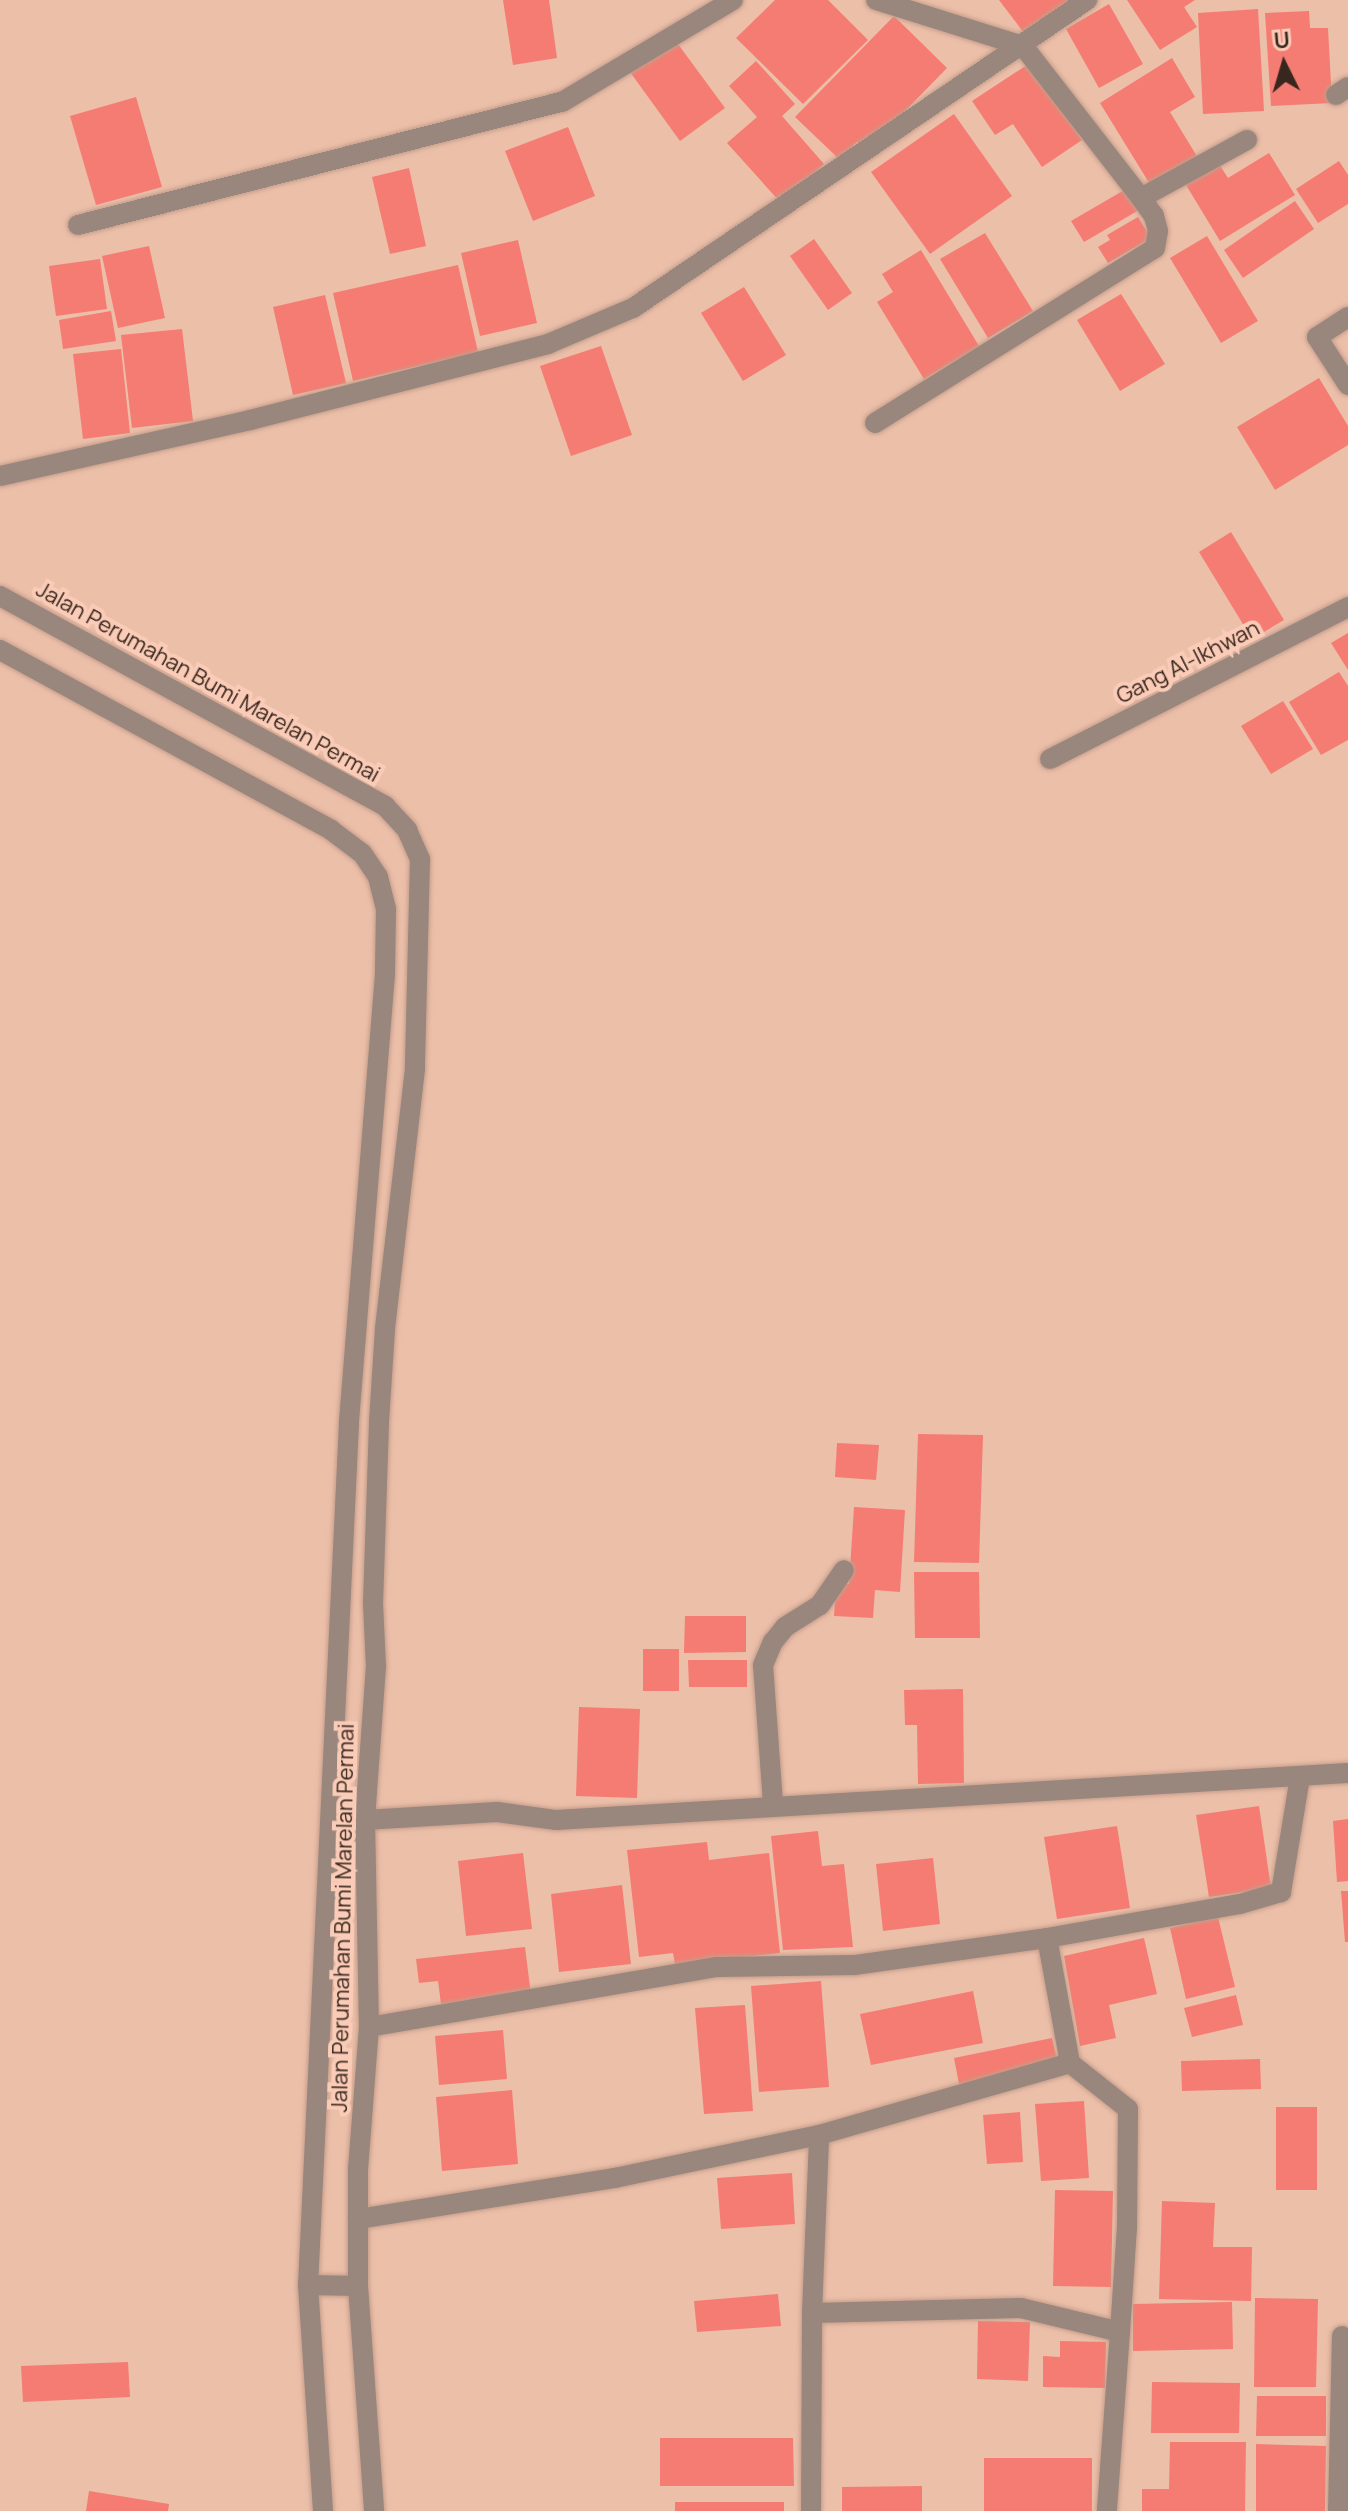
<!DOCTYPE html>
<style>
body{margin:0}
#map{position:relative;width:1348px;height:2511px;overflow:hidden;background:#ecbfa9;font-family:Manrope,sans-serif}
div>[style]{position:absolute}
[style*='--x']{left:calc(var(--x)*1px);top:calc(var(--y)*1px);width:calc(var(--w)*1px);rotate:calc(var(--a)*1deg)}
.building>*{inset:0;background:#f57c72}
.roads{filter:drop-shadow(0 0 2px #c49e8b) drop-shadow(0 0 2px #c49e8b)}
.minor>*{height:20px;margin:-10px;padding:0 10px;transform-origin:10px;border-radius:10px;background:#99867d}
span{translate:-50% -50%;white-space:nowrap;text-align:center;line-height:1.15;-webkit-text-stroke:8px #facbb6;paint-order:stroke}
.street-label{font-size:22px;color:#38271f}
.north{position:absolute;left:1244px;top:24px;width:80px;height:80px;-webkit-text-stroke:6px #facbb6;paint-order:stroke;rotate:355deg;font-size:22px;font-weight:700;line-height:32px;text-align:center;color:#38271f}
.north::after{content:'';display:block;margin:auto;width:28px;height:36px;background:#38271f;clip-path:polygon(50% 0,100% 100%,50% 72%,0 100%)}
</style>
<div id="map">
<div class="building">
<div style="clip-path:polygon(503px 0,549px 0,557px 58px,513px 65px)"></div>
<div style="clip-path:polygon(775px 0,828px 0,868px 40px,803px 104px,736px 38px)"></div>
<div style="clip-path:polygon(999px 0,1077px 0,1027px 37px)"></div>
<div style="clip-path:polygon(1127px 0,1195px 0,1184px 7px,1197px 27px,1160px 50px)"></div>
<div style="clip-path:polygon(1109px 4px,1143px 64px,1099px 88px,1066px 29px)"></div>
<div style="clip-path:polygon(1258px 9px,1264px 111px,1203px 114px,1198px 13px)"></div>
<div style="clip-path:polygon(1309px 11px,1310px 28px,1328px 28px,1332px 103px,1271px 106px,1265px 13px)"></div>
<div style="clip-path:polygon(894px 16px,947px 68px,866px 151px,857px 142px,839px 159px,795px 117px)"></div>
<div style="clip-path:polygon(675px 40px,725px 108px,680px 141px,630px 72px)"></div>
<div style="clip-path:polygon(1172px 58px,1195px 97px,1170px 112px,1198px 158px,1151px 186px,1100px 103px)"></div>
<div style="clip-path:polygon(756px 61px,795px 104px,782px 116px,824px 164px,781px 203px,727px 143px,757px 117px,729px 86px)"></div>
<div style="clip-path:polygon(1030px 63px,1082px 140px,1042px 167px,1013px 124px,995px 135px,972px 101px)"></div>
<div style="clip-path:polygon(136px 97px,162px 187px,96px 205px,70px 116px)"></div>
<div style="clip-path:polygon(954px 114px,1012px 196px,930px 254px,871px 172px)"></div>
<div style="clip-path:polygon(568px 127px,595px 196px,533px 221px,505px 151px)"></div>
<div style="clip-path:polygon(1269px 153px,1295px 195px,1220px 241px,1186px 185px,1219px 164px,1228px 178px)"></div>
<div style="clip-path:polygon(1339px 161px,1348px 175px,1348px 204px,1318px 223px,1296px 189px)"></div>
<div style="clip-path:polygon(409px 168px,426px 246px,390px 254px,372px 177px)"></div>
<div style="clip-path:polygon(1126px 189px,1139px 210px,1084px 242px,1071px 221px)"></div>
<div style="clip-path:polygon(1295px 201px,1314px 229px,1243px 278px,1224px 250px)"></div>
<div style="clip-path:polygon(1138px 217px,1151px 238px,1108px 263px,1098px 247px,1110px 240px,1107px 235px)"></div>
<div style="clip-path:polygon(985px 233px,1033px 311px,988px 338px,940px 259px)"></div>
<div style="clip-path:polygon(1207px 236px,1258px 321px,1221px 343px,1170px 258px)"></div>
<div style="clip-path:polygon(814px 239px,852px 293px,828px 310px,790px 256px)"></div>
<div style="clip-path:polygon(518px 240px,537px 323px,480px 336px,461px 253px)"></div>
<div style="clip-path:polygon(149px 246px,165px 318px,118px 328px,102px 256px)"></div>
<div style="clip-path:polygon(921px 250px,979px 346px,924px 379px,877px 302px,893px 292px,882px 274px)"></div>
<div style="clip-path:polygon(100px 259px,107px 309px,56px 316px,49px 266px)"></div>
<div style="clip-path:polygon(458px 265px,478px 352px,353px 381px,333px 293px)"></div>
<div style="clip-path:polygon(744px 287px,786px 355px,743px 381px,701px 313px)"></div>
<div style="clip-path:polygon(1121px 294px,1165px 364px,1120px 391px,1077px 320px)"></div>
<div style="clip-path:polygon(325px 295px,346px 383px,293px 395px,273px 307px)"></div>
<div style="clip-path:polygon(111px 311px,116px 341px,63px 349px,59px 320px)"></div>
<div style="clip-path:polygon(182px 329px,193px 421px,132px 428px,121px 335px)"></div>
<div style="clip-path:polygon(601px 346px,632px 435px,571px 456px,540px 366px)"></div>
<div style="clip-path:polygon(121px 349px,130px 433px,83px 439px,73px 354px)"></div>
<div style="clip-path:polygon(1319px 378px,1348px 426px,1348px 445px,1275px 490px,1237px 427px)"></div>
<div style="clip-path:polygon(1231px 532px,1284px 620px,1252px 639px,1199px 552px)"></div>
<div style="clip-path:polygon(1348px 633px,1348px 670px,1331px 643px)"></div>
<div style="clip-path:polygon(1339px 672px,1348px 686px,1348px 740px,1321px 755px,1289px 702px)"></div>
<div style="clip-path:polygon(1283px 701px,1313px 749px,1271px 774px,1241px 726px)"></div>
<div style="clip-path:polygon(918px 1434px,983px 1435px,979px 1563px,914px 1562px)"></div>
<div style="clip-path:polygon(837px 1443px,879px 1445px,876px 1480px,835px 1477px)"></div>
<div style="clip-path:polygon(854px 1507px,905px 1510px,900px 1592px,875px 1590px,873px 1618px,834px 1616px,836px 1583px,849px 1584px)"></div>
<div style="clip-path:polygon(914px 1572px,979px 1572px,980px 1638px,915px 1638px)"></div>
<div style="clip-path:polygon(685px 1616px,746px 1616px,746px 1652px,684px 1653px)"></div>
<div style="clip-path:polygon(643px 1649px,679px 1649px,679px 1691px,643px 1691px)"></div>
<div style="clip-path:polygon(688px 1660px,747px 1660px,747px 1687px,689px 1687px)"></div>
<div style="clip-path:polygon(963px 1689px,964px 1783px,918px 1784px,917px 1725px,905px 1725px,904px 1690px)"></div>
<div style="clip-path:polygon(579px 1707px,640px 1709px,637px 1798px,576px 1796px)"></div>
<div style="clip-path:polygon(1259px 1806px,1271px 1888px,1209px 1897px,1196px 1815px)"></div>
<div style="clip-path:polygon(1348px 1819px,1348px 1881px,1337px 1882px,1333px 1821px)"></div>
<div style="clip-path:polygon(1117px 1826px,1130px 1908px,1057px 1919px,1044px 1837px)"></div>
<div style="clip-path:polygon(818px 1831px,822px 1866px,844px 1864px,853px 1947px,783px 1950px,771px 1836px)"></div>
<div style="clip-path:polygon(707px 1842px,709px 1860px,769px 1853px,780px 1953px,675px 1964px,673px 1953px,639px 1957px,627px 1850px)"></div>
<div style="clip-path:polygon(523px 1853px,532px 1929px,466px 1936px,458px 1861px)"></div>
<div style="clip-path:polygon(933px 1858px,940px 1924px,883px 1931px,876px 1864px)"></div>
<div style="clip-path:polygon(622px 1885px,631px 1964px,559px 1972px,551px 1894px)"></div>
<div style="clip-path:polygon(1341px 1891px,1348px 1891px,1348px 1942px,1345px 1942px)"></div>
<div style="clip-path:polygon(1218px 1917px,1235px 1987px,1186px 1999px,1170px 1928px)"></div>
<div style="clip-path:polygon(1144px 1938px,1157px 1994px,1109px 2005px,1116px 2038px,1080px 2046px,1064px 1956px)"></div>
<div style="clip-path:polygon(525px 1947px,531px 1995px,441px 2004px,438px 1981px,419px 1983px,416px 1959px)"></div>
<div style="clip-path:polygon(821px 1981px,829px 2087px,759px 2092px,751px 1986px)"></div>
<div style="clip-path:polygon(973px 1991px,983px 2043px,871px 2065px,860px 2014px)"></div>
<div style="clip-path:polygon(1236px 1995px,1243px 2025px,1192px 2037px,1184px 2008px)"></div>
<div style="clip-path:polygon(745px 2005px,753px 2111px,704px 2114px,695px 2008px)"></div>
<div style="clip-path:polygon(503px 2030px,507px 2079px,439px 2085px,435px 2036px)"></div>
<div style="clip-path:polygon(1052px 2038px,1058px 2064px,959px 2084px,954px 2058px)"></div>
<div style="clip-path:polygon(1260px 2059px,1261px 2089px,1182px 2091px,1181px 2061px)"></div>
<div style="clip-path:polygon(512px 2090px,518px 2164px,442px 2171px,436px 2097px)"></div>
<div style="clip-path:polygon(1084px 2101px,1089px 2178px,1041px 2181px,1035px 2104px)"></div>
<div style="clip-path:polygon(1276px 2107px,1317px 2107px,1317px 2190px,1276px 2190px)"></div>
<div style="clip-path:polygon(1020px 2112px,1023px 2162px,987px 2164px,983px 2115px)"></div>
<div style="clip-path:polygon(792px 2173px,795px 2224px,721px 2229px,717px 2178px)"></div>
<div style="clip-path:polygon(1055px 2190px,1113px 2191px,1111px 2287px,1053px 2286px)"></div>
<div style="clip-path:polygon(1162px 2201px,1215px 2203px,1213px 2247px,1252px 2247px,1251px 2301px,1159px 2299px)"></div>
<div style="clip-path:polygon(778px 2294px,781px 2326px,697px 2332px,694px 2301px)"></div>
<div style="clip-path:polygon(1255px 2298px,1318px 2299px,1316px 2387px,1254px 2387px)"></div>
<div style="clip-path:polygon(1232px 2302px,1233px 2349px,1133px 2351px,1133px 2304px)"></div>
<div style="clip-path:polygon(978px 2321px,1030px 2322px,1028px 2381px,977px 2379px)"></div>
<div style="clip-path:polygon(1060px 2341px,1106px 2342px,1105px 2388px,1043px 2387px,1043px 2356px,1060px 2357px)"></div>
<div style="clip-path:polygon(128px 2362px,130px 2397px,23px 2402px,21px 2366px)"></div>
<div style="clip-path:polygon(1152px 2382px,1240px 2383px,1239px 2433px,1151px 2433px)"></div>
<div style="clip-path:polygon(1257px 2396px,1326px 2396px,1326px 2436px,1256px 2436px)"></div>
<div style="clip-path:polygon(660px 2438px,793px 2438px,794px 2486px,660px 2486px)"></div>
<div style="clip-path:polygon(1170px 2442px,1246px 2442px,1245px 2511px,1142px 2511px,1142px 2489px,1169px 2489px)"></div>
<div style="clip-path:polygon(1256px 2444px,1326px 2446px,1325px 2511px,1256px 2511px)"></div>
<div style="clip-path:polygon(984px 2458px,1092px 2458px,1092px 2511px,984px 2511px)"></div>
<div style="clip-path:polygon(922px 2486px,922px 2511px,842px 2511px,842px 2487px)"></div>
<div style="clip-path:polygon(89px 2491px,169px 2504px,168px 2511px,86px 2511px)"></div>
<div style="clip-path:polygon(675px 2502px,784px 2502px,784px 2511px,675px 2511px)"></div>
</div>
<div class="roads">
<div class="minor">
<div style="--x:1336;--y:95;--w:14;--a:-34"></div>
<div style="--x:1141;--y:198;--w:121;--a:-28.7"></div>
<div style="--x:78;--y:225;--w:499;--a:-14.3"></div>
<div style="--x:562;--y:102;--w:199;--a:-30.8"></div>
<div style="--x:1348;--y:317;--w:37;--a:147"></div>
<div style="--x:1317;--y:337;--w:57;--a:57.1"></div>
<div style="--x:875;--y:423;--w:330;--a:-32"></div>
<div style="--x:1155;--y:248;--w:17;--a:-80"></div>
<div style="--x:1158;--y:231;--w:16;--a:-105"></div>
<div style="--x:1154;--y:216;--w:22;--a:-126"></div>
<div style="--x:1141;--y:198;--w:192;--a:-127.8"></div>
<div style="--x:1023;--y:46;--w:154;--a:-162.6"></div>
<div style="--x:0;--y:476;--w:256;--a:-12.6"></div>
<div style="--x:250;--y:420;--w:308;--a:-14.3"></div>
<div style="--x:548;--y:344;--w:92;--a:-23"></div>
<div style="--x:633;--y:308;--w:549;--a:-34.15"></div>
<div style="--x:0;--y:596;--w:439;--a:28.6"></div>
<div style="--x:385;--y:806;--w:33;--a:47"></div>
<div style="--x:407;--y:830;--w:32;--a:66"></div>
<div style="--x:420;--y:859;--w:210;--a:91.4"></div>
<div style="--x:415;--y:1069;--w:262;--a:96.6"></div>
<div style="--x:385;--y:1329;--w:94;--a:93.7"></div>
<div style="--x:379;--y:1423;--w:180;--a:91.9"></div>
<div style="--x:373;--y:1603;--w:63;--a:87.3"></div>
<div style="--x:376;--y:1666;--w:154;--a:94.1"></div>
<div style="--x:365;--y:1820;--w:207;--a:88.9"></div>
<div style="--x:369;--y:2027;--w:142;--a:94.4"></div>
<div style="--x:358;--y:2169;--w:117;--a:90"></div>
<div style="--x:358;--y:2286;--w:226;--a:85.9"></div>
<div style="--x:0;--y:650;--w:377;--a:28.5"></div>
<div style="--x:331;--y:830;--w:39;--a:37"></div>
<div style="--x:362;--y:853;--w:29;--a:56"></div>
<div style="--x:378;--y:877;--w:33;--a:76"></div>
<div style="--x:386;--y:909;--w:65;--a:90.9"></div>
<div style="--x:385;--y:974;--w:450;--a:94.6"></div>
<div style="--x:349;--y:1423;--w:863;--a:92.72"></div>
<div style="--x:308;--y:2285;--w:226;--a:86.2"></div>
<div style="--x:1050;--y:759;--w:335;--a:-27"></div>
<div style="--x:773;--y:1804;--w:139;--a:-94.1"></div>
<div style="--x:763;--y:1665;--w:25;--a:-67"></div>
<div style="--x:773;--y:1642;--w:19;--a:-51"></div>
<div style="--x:785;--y:1627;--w:41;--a:-32.2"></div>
<div style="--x:820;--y:1605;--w:42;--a:-55.6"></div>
<div style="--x:365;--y:1820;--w:132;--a:-3.5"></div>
<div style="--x:497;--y:1812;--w:60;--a:7.7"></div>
<div style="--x:556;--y:1820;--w:793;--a:-3.4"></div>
<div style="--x:369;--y:2027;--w:353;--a:-9.8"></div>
<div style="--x:717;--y:1967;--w:138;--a:-0.8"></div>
<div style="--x:855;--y:1965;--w:194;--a:-8"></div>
<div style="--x:358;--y:2219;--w:260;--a:-9.1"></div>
<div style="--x:615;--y:2178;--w:208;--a:-11.9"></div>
<div style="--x:308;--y:2285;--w:50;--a:1.1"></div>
<div style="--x:812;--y:2313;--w:178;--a:-87.7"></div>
<div style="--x:819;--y:2135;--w:261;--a:-16"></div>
<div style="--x:1120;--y:2332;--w:105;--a:-86.2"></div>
<div style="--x:1127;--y:2227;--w:118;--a:-89.5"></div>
<div style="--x:1128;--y:2109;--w:74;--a:-141.6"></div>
<div style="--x:1070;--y:2063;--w:127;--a:-100.4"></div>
<div style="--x:1047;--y:1938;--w:196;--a:-10"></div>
<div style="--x:1240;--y:1904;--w:43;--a:-16.3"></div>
<div style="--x:1281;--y:1892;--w:117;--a:-80.6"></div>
<div style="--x:811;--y:2511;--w:198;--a:-89.7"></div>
<div style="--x:812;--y:2313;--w:209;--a:-1.4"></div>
<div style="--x:1021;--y:2308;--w:102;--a:13.6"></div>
<div style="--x:1120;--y:2332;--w:179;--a:94.2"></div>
<div style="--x:1338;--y:2511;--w:175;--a:-88.7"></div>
</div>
</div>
<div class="street-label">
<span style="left:1188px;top:662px;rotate:-27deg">Gang Al-Ikhwan</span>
<span style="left:208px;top:682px;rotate:29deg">Jalan Perumahan Bumi Marelan Permai</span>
<span style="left:343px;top:1918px;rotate:-89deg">Jalan Perumahan Bumi Marelan Permai</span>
</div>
<div class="north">U</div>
</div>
